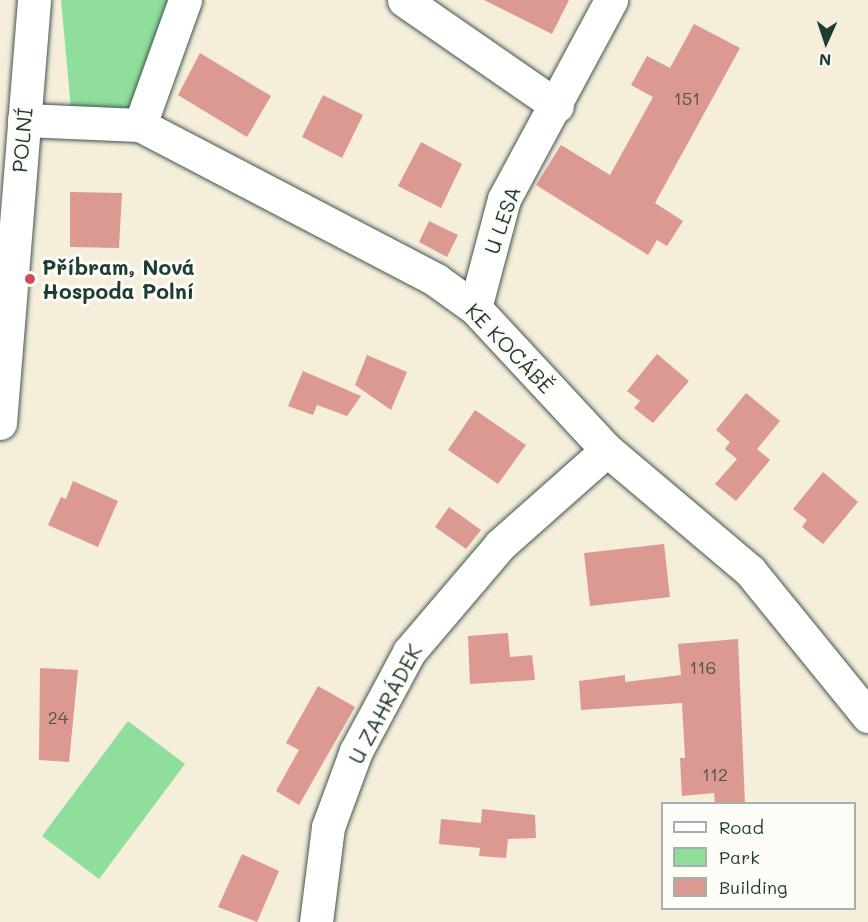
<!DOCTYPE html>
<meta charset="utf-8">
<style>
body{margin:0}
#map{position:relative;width:868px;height:922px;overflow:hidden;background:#f5eedb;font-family:Mali,sans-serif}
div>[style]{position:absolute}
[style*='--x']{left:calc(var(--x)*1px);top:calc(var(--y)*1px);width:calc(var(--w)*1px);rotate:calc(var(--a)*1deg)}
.green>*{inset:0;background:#8fde9c}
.building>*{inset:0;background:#dc9992}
.roads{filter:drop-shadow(0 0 2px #3f584d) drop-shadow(0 0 2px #3f584d)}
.street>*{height:33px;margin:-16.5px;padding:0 16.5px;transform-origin:16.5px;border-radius:16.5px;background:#fff}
.dots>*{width:16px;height:16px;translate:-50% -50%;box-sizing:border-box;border:3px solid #fdfcf7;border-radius:50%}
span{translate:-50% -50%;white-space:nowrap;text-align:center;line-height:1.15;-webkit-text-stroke:6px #fdfcf7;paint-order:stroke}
.number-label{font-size:18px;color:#4e544c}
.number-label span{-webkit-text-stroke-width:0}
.street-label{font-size:21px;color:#1f3d34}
.poi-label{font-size:21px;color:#1f3d34;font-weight:700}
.left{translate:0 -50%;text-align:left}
.legend{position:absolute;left:661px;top:802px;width:195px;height:108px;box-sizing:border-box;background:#fdfcf7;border:2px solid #a4b0a9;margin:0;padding:8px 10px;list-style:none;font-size:18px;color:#1f3d34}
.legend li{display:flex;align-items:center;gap:12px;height:30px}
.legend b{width:30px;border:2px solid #a4b0a9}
.north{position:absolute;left:796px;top:12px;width:60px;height:60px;-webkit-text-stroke:4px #fdfcf7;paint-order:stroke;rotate:183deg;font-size:16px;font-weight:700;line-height:24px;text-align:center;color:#1f3d34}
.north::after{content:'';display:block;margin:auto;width:21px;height:27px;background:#1f3d34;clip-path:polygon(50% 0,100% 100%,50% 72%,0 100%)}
</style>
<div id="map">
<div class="green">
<div style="clip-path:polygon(61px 0,176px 0,130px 108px,71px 109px)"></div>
<div style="clip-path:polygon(128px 721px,185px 764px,99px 879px,42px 836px)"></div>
</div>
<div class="building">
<div style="clip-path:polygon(484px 0,569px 0,552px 34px)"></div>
<div style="clip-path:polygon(694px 24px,740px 48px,655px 203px,683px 221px,667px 246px,657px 240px,648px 255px,536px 185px,561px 145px,610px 175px,653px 97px,631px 85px,647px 56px,670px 68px)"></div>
<div style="clip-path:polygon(200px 53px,271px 96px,247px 137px,178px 95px)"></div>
<div style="clip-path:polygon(323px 95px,363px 115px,342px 158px,302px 137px)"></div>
<div style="clip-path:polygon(421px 142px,462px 164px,441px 208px,398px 186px)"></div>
<div style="clip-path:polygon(70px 192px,122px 193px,119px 248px,70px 247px)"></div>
<div style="clip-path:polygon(429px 221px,458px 235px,447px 257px,419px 242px)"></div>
<div style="clip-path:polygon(657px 354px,689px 381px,653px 423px,634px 408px,640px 401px,627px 391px)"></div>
<div style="clip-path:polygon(367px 355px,407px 372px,391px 410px,355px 385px)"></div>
<div style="clip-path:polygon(303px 371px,361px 396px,347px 416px,317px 405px,313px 415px,288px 406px)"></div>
<div style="clip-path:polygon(746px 393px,780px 421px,757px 449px,770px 460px,736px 501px,715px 484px,737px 459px,725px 449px,730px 442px,716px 430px)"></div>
<div style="clip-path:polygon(475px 410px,526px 445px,498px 484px,448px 450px)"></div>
<div style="clip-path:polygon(823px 472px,858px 502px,823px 544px,802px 527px,807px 520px,793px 509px)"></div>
<div style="clip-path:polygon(73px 481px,118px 501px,98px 547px,48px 525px,61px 497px,66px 499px)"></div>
<div style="clip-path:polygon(449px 507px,481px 530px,466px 549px,435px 527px)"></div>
<div style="clip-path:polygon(664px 544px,670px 597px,590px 606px,584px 553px)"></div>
<div style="clip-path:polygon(508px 633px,510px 657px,532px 655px,535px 680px,470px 684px,468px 636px)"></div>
<div style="clip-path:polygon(738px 639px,745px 804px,715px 804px,714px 793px,682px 796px,680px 758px,685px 758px,682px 703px,581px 710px,579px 681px,625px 675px,625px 682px,681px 675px,678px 644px)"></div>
<div style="clip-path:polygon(40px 668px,78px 670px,69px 762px,39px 760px)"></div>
<div style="clip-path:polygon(318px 686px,355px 707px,299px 805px,276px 791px,299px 750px,286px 743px)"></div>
<div style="clip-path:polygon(482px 809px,535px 815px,536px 838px,508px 839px,506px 858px,479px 856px,480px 848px,439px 844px,441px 819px,481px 823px)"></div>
<div style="clip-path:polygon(242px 854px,279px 871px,257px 922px,218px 907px)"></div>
</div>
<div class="roads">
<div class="street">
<div style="--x:404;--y:0;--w:186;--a:34.7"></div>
<div style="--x:24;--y:120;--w:116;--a:2.5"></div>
<div style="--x:140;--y:125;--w:334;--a:27.6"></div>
<div style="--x:436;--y:280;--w:48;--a:35.7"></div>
<div style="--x:475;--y:308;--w:194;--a:47.1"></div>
<div style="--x:607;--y:450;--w:187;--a:40.2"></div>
<div style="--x:750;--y:571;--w:187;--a:50.9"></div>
<div style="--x:140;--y:125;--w:133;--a:-70.2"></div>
<div style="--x:475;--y:308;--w:113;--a:-75.1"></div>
<div style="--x:504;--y:199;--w:226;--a:-61.7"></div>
<div style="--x:0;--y:423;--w:424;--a:-85.4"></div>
<div style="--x:316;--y:922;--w:96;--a:-82.8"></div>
<div style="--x:328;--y:827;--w:81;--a:-69.8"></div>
<div style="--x:356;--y:751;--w:112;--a:-61.8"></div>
<div style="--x:409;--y:652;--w:140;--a:-49.6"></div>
<div style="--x:500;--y:545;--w:143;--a:-41.6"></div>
</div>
</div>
<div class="dots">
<div style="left:30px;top:279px;background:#d1495b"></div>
</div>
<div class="number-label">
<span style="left:687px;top:98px">151</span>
<span style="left:703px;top:667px">116</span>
<span style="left:58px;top:717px">24</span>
<span style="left:715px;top:774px">112</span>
</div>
<div class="street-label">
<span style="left:22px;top:140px;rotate:-85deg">POLNÍ</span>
<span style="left:502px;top:220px;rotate:-71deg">U LESA</span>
<span style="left:510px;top:348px;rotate:46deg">KE KOCÁBĚ</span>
<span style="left:385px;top:704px;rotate:-62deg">U ZAHRÁDEK</span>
</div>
<div class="poi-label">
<span class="left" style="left:42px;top:279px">Příbram, Nová<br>Hospoda Polní</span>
</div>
<ul class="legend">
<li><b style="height:8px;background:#fff"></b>Road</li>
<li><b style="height:16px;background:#8fde9c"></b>Park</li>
<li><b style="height:16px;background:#dc9992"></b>Building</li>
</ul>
<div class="north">N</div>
</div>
